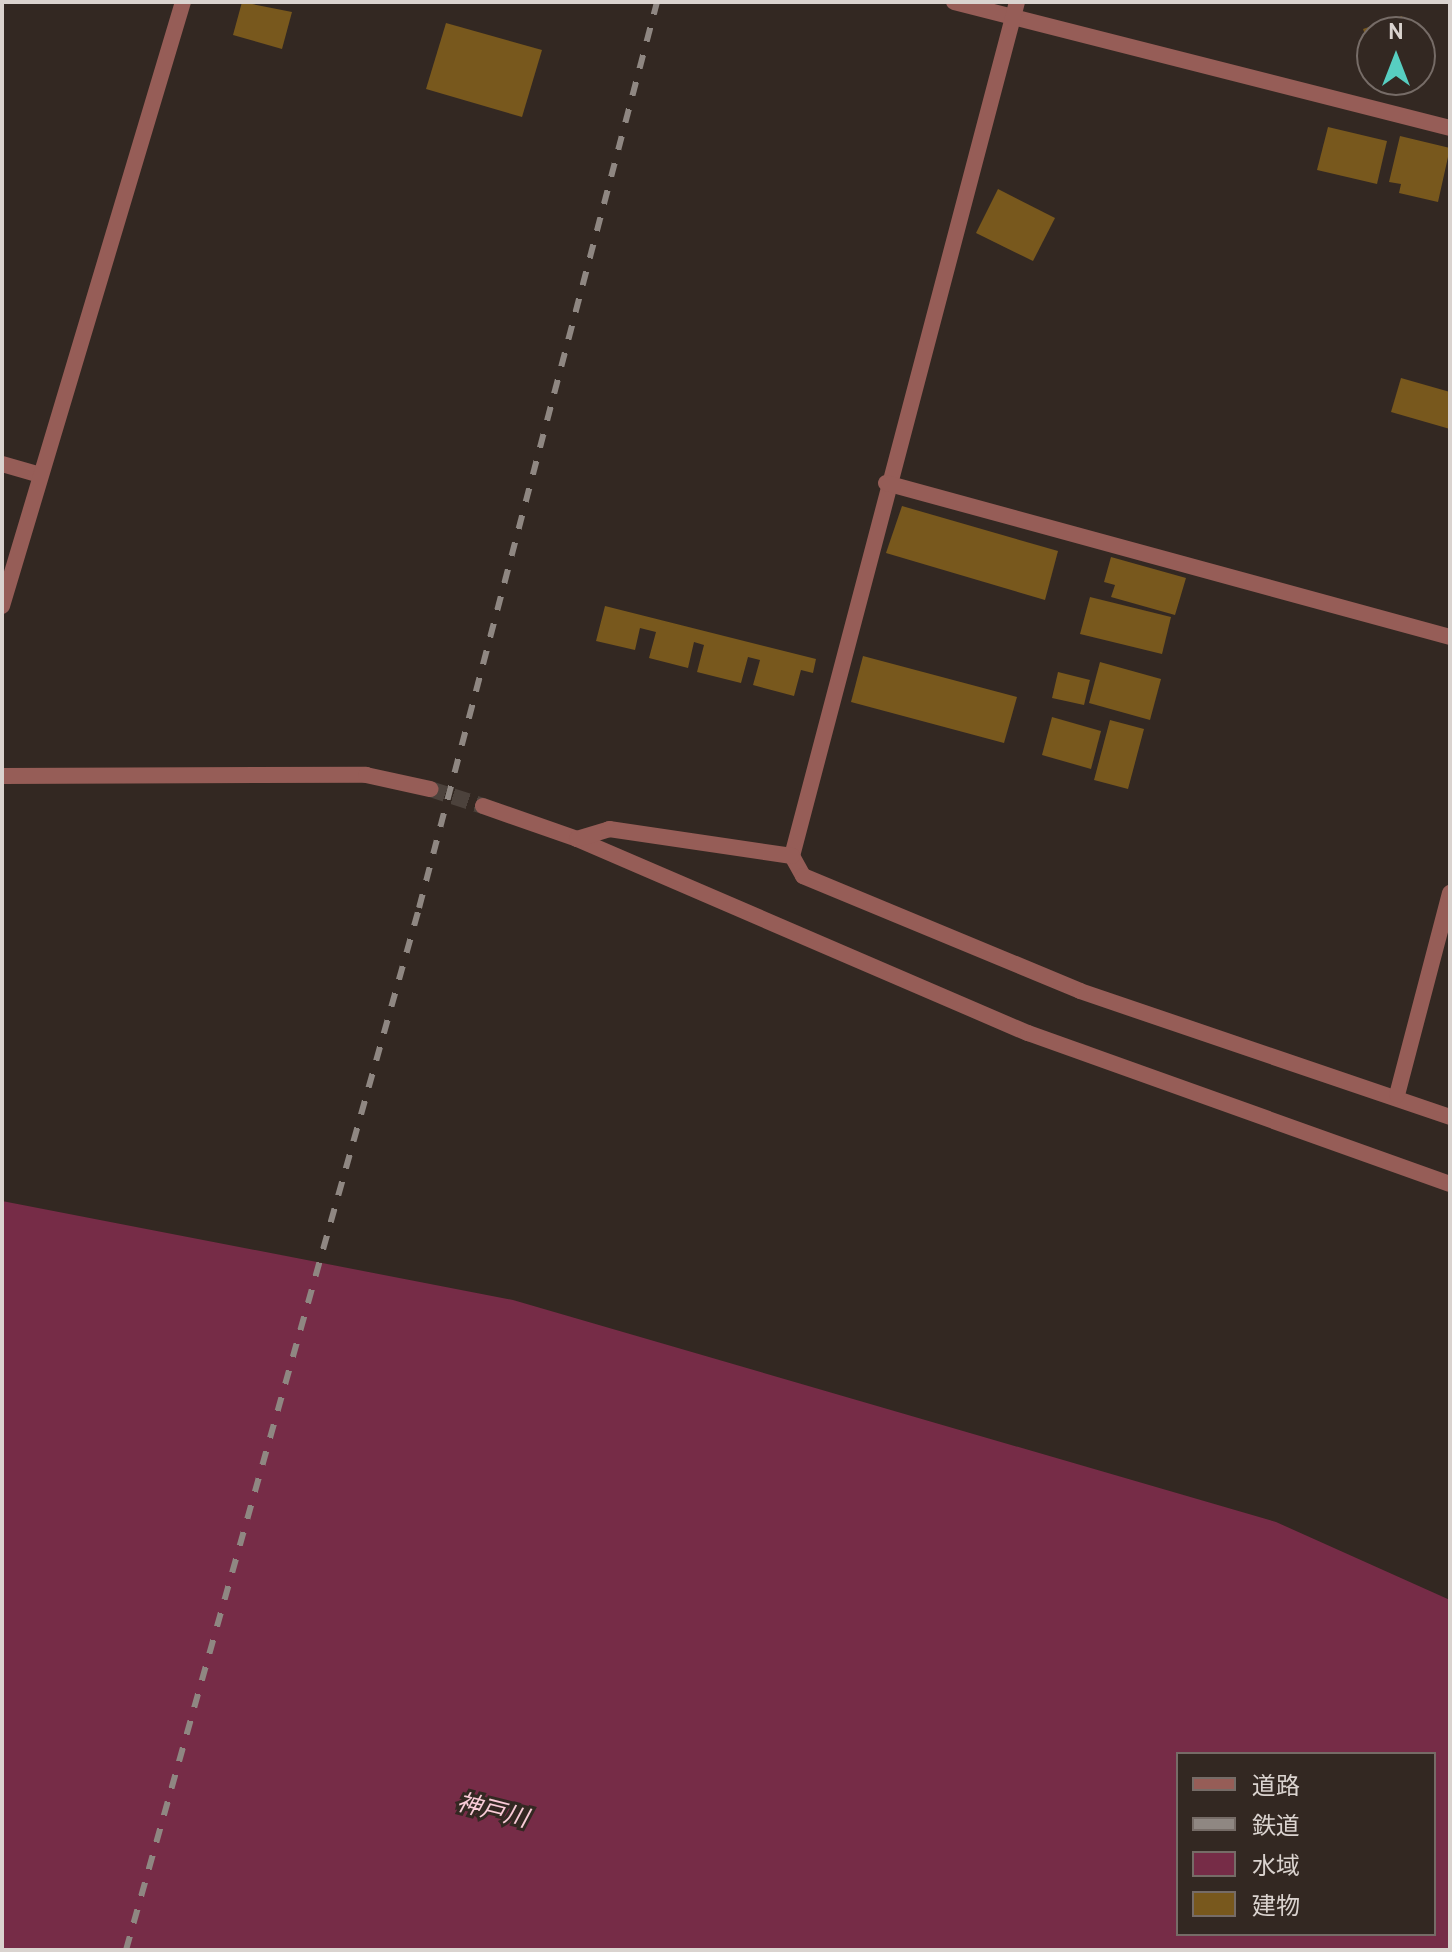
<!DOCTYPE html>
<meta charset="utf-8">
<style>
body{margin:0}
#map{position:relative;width:1452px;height:1952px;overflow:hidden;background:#332822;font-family:Overpass,"Noto Sans JP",sans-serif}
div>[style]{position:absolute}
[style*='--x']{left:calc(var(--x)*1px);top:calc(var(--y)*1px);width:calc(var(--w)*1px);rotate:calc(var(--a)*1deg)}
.water>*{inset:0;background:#762c47}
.building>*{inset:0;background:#78581d}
.minor-tunnel>*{height:16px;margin-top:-8px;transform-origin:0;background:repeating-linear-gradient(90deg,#4c423c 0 16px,transparent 0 24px)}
.minor>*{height:16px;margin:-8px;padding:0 8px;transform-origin:8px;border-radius:8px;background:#965d57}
.rail>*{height:6px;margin-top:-3px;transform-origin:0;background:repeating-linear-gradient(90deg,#8f8782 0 14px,transparent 0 28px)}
span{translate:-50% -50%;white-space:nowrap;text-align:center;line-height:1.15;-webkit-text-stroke:6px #332822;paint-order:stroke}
.water-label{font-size:24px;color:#f9cbd7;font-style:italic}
.frame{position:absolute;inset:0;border:4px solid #dad3cf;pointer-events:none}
.legend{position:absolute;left:1176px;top:1752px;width:260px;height:184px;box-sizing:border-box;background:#332822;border:2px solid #766c67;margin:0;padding:10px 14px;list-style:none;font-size:24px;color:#dad3cf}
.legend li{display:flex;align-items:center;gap:16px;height:40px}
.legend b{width:40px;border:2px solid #766c67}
.north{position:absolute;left:1356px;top:16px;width:80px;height:80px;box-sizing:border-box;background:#332822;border:2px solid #766c67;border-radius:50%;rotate:0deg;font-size:22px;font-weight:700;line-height:32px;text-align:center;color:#dad3cf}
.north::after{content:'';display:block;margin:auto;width:28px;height:36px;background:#57cec1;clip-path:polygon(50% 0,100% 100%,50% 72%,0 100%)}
</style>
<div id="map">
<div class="water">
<div style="clip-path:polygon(evenodd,2px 1201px,513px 1300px,1276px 1522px,1450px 1600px,1450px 1950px,2px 1950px,2px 1201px,1178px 1754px,1434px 1754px,1434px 1934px,1178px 1934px,1178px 1754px)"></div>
</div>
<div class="building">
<div style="clip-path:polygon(242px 2px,292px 12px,282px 49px,233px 35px)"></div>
<div style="clip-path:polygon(1402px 16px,1408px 31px,1417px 32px,1372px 32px,1372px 54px,1363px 29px)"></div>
<div style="clip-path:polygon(446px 23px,542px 50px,522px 117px,426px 89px)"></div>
<div style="clip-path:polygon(1420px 42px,1430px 69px,1420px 73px)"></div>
<div style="clip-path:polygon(1328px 127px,1387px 141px,1377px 184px,1317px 170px)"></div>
<div style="clip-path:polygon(1400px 136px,1450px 148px,1438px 202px,1399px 193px,1401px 184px,1389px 182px)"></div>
<div style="clip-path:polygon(998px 189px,1055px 218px,1033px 261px,976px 233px)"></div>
<div style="clip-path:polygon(1401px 378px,1450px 392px,1450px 429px,1391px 412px)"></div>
<div style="clip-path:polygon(902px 506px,1058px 551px,1045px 600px,886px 553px)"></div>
<div style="clip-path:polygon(1111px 557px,1186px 578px,1175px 615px,1111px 597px,1115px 585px,1104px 582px)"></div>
<div style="clip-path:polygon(1090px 597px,1171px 617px,1162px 654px,1080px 634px)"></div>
<div style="clip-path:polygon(605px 606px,816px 659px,813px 673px,801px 670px,794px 696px,753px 685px,760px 660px,748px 657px,741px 683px,697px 672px,704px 645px,694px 642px,688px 668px,649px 658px,656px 632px,640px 628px,635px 650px,596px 641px)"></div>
<div style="clip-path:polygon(863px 656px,1017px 697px,1004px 743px,851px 702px)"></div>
<div style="clip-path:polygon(1100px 662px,1161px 679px,1150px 720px,1089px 703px)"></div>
<div style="clip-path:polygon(1058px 672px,1090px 680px,1084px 705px,1052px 698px)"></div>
<div style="clip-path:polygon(1052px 717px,1101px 731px,1091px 769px,1042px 755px)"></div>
<div style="clip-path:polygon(1110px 720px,1144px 729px,1128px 789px,1094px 780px)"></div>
</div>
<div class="minor-tunnel">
<div style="--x:430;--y:789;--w:56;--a:17.8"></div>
</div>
<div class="minor">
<div style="--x:954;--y:2;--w:512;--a:14.25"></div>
<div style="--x:1017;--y:2;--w:883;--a:104.76"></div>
<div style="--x:792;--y:856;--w:23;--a:61"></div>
<div style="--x:803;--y:876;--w:300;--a:22.5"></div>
<div style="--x:1080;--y:991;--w:391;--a:18.8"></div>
<div style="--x:2;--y:464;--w:40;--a:16"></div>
<div style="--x:886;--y:483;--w:585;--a:15.27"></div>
<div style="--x:2;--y:606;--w:631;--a:-73.32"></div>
<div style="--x:2;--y:776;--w:364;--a:-0.2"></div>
<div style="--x:366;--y:775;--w:66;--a:12.3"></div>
<div style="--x:483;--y:806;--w:100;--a:19.3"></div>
<div style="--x:577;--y:839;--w:491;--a:23.3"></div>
<div style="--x:1028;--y:1033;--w:448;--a:19.7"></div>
<div style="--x:577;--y:839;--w:34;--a:-17"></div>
<div style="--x:609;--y:829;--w:185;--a:8.4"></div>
<div style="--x:1397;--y:1095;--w:209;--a:-75.3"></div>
</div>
<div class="rail">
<div style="--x:126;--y:1950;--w:1082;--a:-74.29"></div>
<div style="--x:419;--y:908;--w:937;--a:-75.28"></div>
</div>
<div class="water-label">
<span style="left:492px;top:1813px;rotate:14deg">神戸川</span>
</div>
<div class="frame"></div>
<ul class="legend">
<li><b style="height:10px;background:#965d57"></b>道路</li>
<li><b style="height:10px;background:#8f8782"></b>鉄道</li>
<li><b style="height:22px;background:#762c47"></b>水域</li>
<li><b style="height:22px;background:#78581d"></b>建物</li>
</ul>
<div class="north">N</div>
</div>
